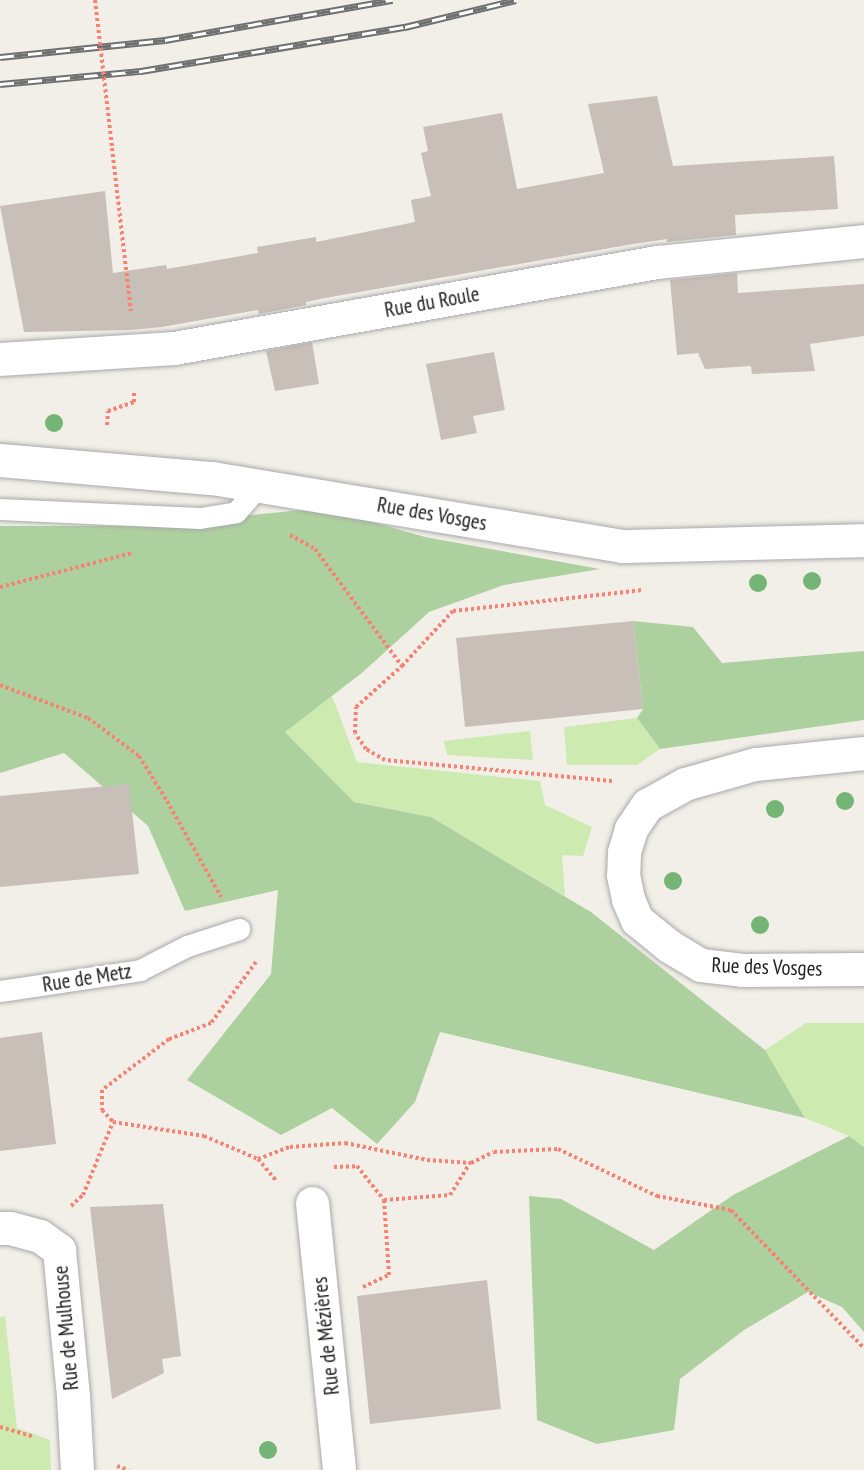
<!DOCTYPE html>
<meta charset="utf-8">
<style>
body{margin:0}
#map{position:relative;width:864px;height:1470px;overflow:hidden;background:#f2efe9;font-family:"PT Sans Narrow",sans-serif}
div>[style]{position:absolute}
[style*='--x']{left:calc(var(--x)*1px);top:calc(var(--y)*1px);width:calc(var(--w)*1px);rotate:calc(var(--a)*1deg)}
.grass>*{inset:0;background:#cdebb0}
.forest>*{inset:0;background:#add19e}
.building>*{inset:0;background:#c7bfb8}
.path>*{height:4px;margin-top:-2px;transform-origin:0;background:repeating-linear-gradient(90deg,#fa8072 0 3px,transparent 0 6px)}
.roads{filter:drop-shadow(0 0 2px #a9a9a9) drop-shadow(0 0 2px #a9a9a9)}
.service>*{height:21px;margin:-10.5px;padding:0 10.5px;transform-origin:10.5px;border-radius:10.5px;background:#fff}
.minor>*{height:33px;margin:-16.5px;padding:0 16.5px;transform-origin:16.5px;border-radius:16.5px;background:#fff}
.tertiary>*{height:33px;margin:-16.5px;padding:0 16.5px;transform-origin:16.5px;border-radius:16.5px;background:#fff}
.rail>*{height:7px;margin-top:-3.5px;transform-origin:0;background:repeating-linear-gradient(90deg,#fff 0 14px,#707070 0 28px);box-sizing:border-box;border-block:2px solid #707070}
.path-bridge>*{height:4px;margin-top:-2px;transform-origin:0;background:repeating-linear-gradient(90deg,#fa8072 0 3px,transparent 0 6px)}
.trees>*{width:18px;height:18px;margin:-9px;border-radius:50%;background:#74b475}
span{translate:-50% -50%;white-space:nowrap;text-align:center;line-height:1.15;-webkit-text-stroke:4.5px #fff;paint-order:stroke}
.street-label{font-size:21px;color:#222}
</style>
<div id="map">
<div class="grass">
<div style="clip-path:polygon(332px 696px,357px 762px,540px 781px,545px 805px,592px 827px,583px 856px,562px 855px,565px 896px,431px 817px,354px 802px,284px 731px)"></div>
<div style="clip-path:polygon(637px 718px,660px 749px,637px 765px,567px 765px,564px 727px)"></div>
<div style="clip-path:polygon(530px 731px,533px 760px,447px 755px,444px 741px)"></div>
<div style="clip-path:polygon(806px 1023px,864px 1023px,864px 1147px,849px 1136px,805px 1118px,765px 1050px)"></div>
<div style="clip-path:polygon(5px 1316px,17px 1428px,50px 1440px,51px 1470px,0 1470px,0 1317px)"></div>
</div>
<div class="forest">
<div style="clip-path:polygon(323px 508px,425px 537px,600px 569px,504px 585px,429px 612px,363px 672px,285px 732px,354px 802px,431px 817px,591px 912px,765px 1050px,805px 1118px,440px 1032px,415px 1102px,377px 1144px,332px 1108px,281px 1135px,187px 1080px,271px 974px,278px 890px,185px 911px,148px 826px,64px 753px,0 773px,0 526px,139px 526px)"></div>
<div style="clip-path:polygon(633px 621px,693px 627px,722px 663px,864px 651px,864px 720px,660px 749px,637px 718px,643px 709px)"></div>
<div style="clip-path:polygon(849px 1136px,864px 1147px,864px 1332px,842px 1307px,808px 1292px,744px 1330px,680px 1379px,674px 1430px,597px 1444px,537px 1420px,529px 1196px,561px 1199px,654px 1250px,733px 1195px)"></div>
</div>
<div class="building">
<div style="clip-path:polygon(657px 96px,673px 166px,834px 156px,838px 209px,735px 215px,736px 235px,667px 242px,667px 239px,633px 244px,325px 298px,306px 302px,306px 305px,259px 314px,258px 310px,162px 327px,130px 330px,24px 332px,0 206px,105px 191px,113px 273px,166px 265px,167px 269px,258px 253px,257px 247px,316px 237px,316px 242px,415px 222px,411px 200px,431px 196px,421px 153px,428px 151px,423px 127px,502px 113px,517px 189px,604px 173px,588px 104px)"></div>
<div style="clip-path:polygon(737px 273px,738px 293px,864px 284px,864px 336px,810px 344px,815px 371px,752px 374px,751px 366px,705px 369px,698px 353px,677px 355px,670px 280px)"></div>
<div style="clip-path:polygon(312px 342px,319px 384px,275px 391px,266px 351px)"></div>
<div style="clip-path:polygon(494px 352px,505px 410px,473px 416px,477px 433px,441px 440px,426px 364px)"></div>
<div style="clip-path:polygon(633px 621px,643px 709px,465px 727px,456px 638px)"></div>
<div style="clip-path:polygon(129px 784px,139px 874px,0 887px,0 796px)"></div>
<div style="clip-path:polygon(42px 1032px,56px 1144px,0 1151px,0 1038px)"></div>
<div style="clip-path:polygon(163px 1204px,181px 1356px,162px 1359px,164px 1373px,112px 1399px,90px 1207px)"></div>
<div style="clip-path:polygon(487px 1280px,501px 1409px,370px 1424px,357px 1296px)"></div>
</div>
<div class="path">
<div style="--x:112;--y:148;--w:164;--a:83.4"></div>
<div style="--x:107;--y:425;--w:14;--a:-86"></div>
<div style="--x:108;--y:411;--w:28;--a:-19"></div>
<div style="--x:134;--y:402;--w:9;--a:-90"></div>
<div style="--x:290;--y:535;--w:29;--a:29"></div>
<div style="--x:315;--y:549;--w:146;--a:53.4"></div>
<div style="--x:0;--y:587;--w:136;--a:-14.4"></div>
<div style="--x:0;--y:685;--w:94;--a:20.6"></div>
<div style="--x:88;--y:718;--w:64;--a:36.7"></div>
<div style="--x:139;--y:756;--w:53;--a:58.1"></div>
<div style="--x:167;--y:801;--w:110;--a:60.6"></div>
<div style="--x:612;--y:781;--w:228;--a:-174.7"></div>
<div style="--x:385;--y:760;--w:22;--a:-150"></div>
<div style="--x:366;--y:749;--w:19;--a:-125"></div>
<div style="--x:355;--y:733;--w:26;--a:-88"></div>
<div style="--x:356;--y:707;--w:62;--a:-41.7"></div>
<div style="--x:402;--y:666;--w:75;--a:-47.2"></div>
<div style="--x:453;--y:611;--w:191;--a:-6.3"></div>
<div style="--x:256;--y:962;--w:76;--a:126.4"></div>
<div style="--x:211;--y:1023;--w:45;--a:159.1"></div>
<div style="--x:169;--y:1039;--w:84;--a:142.7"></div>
<div style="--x:102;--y:1090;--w:20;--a:90"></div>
<div style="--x:102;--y:1110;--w:16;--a:47"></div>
<div style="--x:113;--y:1122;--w:92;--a:8.7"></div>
<div style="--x:204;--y:1136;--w:59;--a:23.1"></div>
<div style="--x:258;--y:1159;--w:30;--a:50"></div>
<div style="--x:258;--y:1159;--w:34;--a:-21"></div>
<div style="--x:290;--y:1147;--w:55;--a:-4.2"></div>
<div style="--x:345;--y:1143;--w:84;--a:11.7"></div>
<div style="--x:427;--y:1160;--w:44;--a:3.9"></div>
<div style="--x:471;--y:1163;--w:25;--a:-26"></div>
<div style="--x:494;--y:1152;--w:64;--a:-2.7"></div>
<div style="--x:558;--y:1149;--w:110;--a:25.4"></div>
<div style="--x:657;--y:1196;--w:75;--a:10.7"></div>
<div style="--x:731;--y:1210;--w:192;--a:46.1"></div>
<div style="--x:334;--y:1167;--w:23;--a:-2"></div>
<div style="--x:357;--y:1166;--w:43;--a:51.5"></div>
<div style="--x:384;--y:1200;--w:66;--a:-4.3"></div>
<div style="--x:450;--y:1195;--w:38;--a:-58"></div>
<div style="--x:71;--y:1206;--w:16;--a:-43"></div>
<div style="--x:83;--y:1195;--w:79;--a:-67.7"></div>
<div style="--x:363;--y:1287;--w:29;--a:-25"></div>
<div style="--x:389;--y:1275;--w:75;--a:-93.8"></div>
<div style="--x:0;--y:1427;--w:35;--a:16"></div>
<div style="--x:117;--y:1466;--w:12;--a:20"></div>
</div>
<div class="roads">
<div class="service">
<div style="--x:0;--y:509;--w:200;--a:2.6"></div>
<div style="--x:200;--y:518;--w:36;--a:-9"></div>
<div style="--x:236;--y:512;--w:37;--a:-49"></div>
<div style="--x:0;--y:991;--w:142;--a:-8.5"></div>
<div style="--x:140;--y:970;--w:53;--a:-27.1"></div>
<div style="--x:187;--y:946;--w:55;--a:-18.1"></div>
</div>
<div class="minor">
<div style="--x:0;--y:460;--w:213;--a:4.9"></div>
<div style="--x:212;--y:478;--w:416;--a:9.4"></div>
<div style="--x:622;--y:546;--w:242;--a:-1.4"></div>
<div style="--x:864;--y:753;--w:110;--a:174.2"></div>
<div style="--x:755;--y:764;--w:73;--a:164.1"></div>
<div style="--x:685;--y:784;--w:43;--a:151.1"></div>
<div style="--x:647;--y:805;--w:29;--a:124"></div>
<div style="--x:631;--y:829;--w:24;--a:107"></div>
<div style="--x:624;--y:852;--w:23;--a:92"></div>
<div style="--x:623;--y:875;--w:25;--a:78"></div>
<div style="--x:628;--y:899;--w:23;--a:67"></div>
<div style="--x:637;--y:920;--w:41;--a:39.1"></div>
<div style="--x:669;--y:946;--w:37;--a:31"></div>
<div style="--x:701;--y:965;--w:41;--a:7"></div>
<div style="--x:742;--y:970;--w:122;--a:-0.5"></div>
<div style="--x:312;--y:1203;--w:268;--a:84.2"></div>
<div style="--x:0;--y:1228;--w:10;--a:0"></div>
<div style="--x:10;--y:1228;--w:31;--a:15"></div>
<div style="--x:40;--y:1236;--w:24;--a:36"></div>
<div style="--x:59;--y:1250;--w:147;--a:84.5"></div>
<div style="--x:73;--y:1396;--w:74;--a:86.9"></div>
</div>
<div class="tertiary">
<div style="--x:0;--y:359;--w:174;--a:-3.6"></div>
<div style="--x:174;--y:348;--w:492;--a:-10.1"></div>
<div style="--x:658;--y:262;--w:207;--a:-5.8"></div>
</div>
</div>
<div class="rail">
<div style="--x:0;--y:57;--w:166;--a:-5.9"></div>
<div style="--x:165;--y:40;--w:231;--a:-10"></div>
<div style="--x:0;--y:84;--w:142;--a:-5.3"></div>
<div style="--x:141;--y:71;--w:268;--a:-9.5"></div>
<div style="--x:405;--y:27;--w:114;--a:-13.7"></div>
</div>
<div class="path-bridge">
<div style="--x:95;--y:0;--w:149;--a:83.4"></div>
</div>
<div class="trees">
<div style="left:54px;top:423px"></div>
<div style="left:812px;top:581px"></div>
<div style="left:758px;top:583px"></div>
<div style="left:845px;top:801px"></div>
<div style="left:775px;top:809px"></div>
<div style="left:673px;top:881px"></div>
<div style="left:760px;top:925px"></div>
<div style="left:268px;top:1450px"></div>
</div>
<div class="street-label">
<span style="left:432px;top:302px;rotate:-10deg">Rue du Roule</span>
<span style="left:432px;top:514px;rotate:10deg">Rue des Vosges</span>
<span style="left:767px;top:967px;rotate:2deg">Rue des Vosges</span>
<span style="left:87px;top:978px;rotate:-9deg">Rue de Metz</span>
<span style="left:66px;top:1328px;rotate:-95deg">Rue de Mulhouse</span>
<span style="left:326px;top:1336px;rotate:-96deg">Rue de Mézières</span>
</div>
</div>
